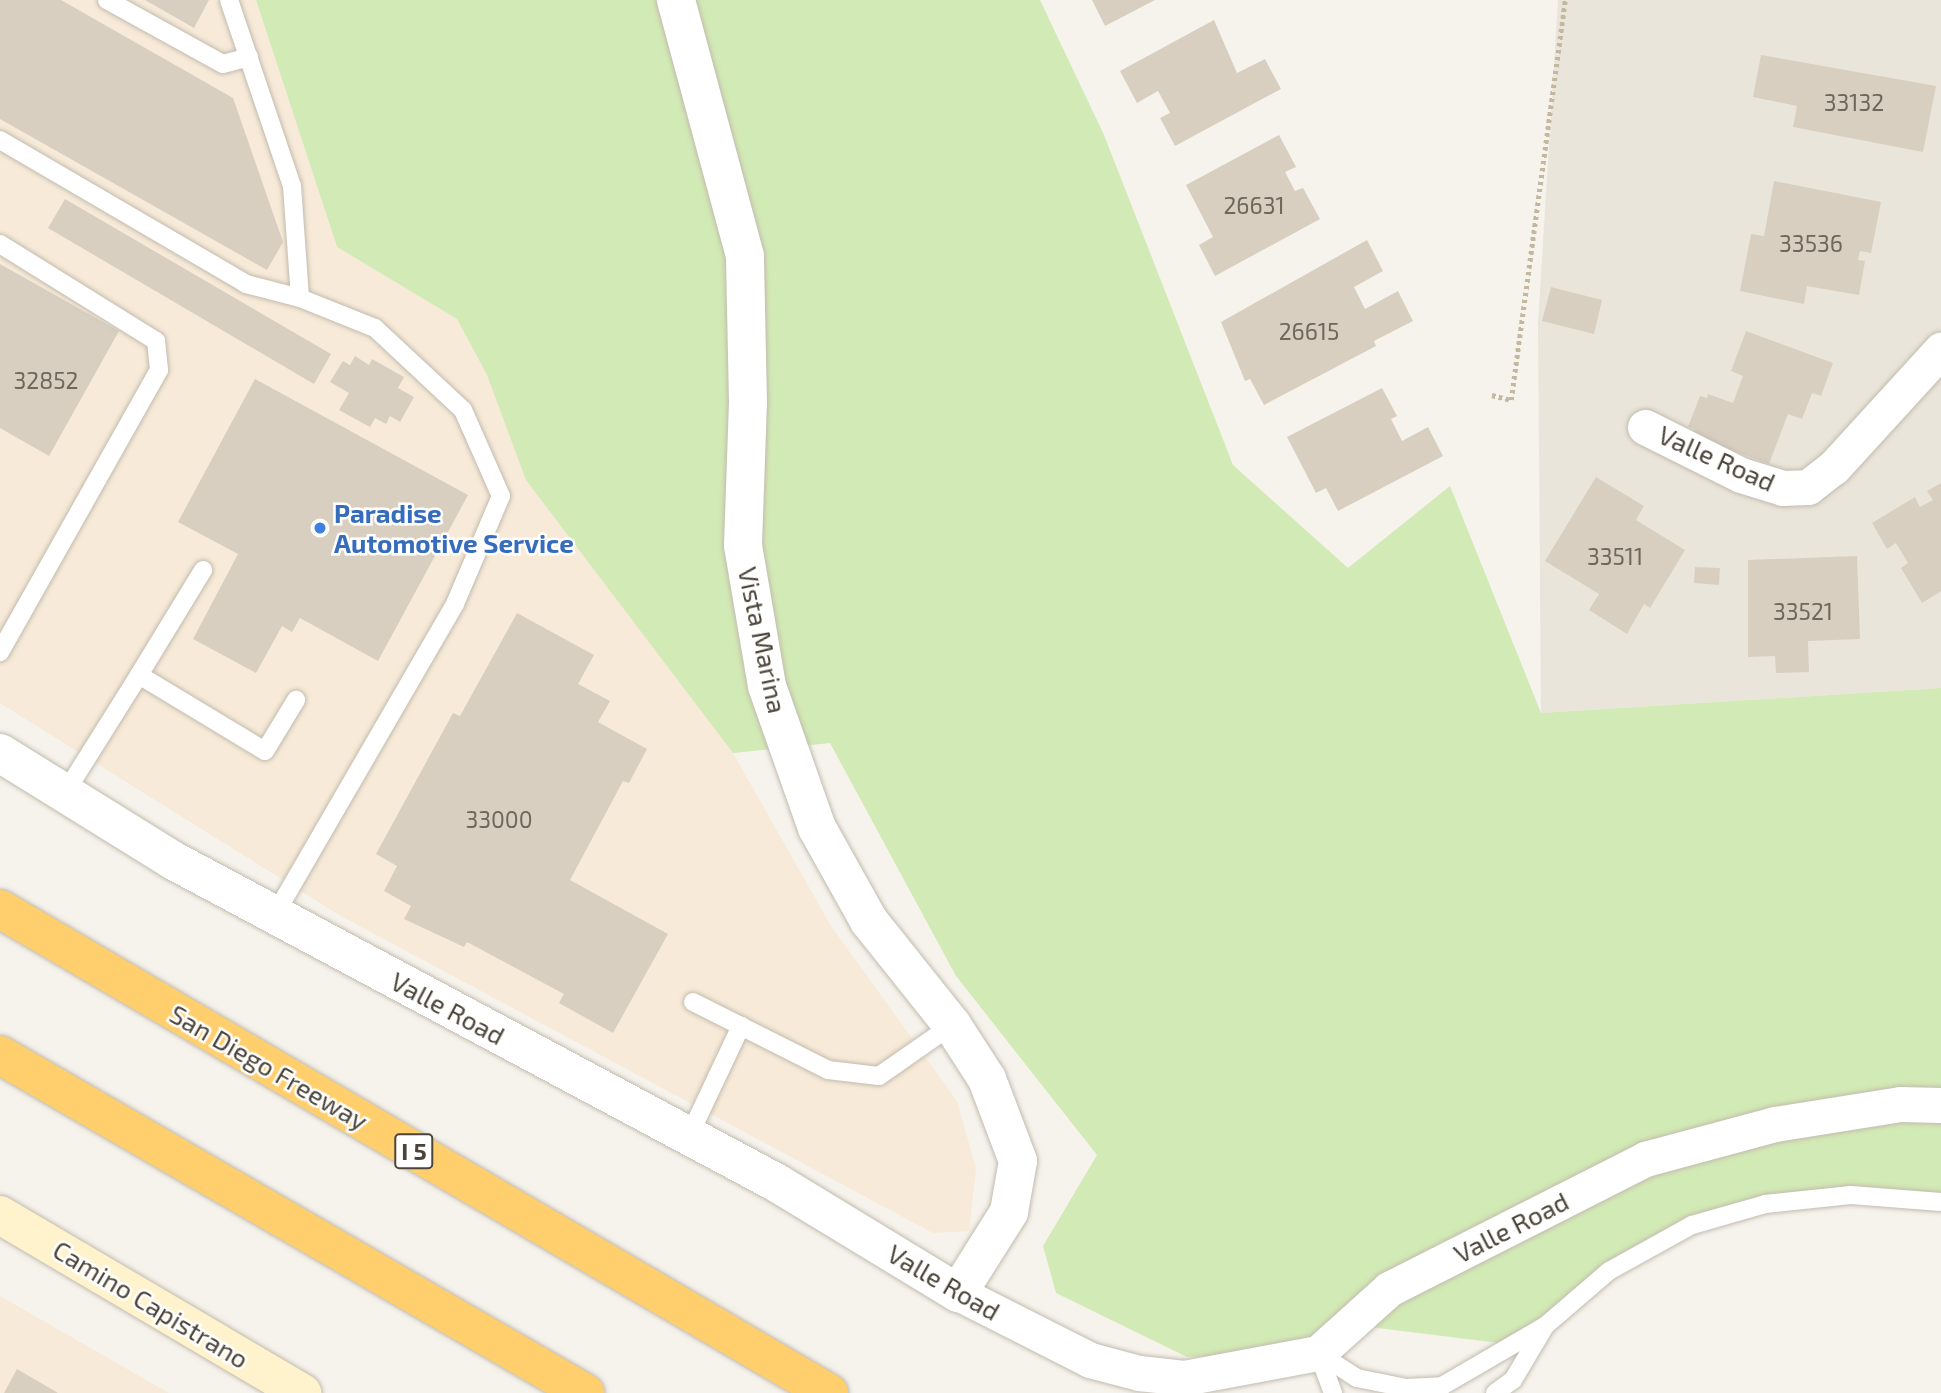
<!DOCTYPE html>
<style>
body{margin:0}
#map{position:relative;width:1941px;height:1393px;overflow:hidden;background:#f6f3ec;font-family:"Exo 2",sans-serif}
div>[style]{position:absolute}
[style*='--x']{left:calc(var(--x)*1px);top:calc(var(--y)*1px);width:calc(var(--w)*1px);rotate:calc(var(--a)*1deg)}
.residential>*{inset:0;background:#eae5da}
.commercial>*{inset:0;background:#f7ead8}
.green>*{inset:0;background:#d2eab5}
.building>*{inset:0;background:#d8cfc1}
.path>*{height:4.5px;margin-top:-2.25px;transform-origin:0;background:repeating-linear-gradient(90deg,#c4b79f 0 3.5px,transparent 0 7px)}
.roads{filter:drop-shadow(0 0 2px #c2bbae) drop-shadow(0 0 2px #c2bbae)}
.service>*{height:18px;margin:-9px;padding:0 9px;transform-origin:9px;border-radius:9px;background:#fff}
.minor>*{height:35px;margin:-17.5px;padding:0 17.5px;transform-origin:17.5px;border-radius:17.5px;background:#fff}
.tertiary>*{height:38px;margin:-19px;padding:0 19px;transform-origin:19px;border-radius:19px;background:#fff}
.secondary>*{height:38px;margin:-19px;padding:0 19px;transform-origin:19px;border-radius:19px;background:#fff3cd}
.motorway>*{height:38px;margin:-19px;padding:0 19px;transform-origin:19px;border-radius:19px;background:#ffcf6e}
.dots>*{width:19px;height:19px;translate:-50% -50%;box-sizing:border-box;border:4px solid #fff;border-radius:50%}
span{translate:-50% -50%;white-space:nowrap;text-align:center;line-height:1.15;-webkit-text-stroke:5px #fff;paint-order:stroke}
.number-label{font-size:23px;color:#6e675b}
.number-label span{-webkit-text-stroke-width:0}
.shield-label span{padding:2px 5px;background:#fff;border:2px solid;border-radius:5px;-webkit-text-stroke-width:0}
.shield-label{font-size:24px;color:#4b4439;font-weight:700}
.street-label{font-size:26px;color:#4b4439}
.shop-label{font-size:26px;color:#366cbe;font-weight:700}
.left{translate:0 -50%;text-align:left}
</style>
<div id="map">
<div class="residential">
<div style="clip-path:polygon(1558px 0,1941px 0,1941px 688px,1541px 713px,1538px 323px)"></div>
</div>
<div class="commercial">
<div style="clip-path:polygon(0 0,256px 0,337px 247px,457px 319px,487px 375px,733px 753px,831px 926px,957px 1101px,976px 1169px,969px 1231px,933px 1233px,339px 915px,0 703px)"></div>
<div style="clip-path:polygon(0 1296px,169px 1393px,0 1393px)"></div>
</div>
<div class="green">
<div style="clip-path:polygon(256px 0,1040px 0,1104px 135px,1233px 465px,1348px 568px,1450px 486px,1541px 713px,1941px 688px,1941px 1212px,1878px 1193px,1718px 1215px,1499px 1343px,1370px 1327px,1220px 1356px,1187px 1357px,1056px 1293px,1043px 1246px,1097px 1155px,956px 976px,830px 743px,733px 753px,526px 480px,487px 375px,457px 319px,337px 247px)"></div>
</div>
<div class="building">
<div style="clip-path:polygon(0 0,61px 0,233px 98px,283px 242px,267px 270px,0 119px)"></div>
<div style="clip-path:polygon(145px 0,209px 0,194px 28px)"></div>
<div style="clip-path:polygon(1092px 0,1155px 0,1105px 26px)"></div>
<div style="clip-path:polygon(1214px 20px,1237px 73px,1265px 59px,1281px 89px,1175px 146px,1160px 118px,1170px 113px,1158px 91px,1137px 103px,1120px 71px)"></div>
<div style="clip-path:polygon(1761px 55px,1936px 86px,1923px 152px,1793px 127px,1797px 106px,1753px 97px)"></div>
<div style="clip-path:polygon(1279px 135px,1296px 167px,1285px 172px,1295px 191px,1303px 188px,1320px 219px,1215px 276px,1199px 245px,1213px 237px,1186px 185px)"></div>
<div style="clip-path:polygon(1774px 181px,1881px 202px,1871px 253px,1860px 251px,1858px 260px,1865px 261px,1859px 295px,1807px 286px,1804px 304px,1740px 291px,1751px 234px,1764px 236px)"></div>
<div style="clip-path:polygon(65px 199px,331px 354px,314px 384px,48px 228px)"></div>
<div style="clip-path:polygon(1367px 240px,1383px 271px,1354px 287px,1365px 309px,1398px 291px,1413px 321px,1374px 341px,1376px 346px,1264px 405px,1250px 379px,1245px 381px,1221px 322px)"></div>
<div style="clip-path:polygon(0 264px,119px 331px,49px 456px,0 428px)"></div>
<div style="clip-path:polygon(1551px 287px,1602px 300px,1594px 334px,1542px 321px)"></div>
<div style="clip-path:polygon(1746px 331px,1833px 363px,1821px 396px,1812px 393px,1802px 419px,1788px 414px,1769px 464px,1692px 435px,1695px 429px,1688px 427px,1700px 396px,1707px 398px,1708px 394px,1733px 403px,1743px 376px,1731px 371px)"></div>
<div style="clip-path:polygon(355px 356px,369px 365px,372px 359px,404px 377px,398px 388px,414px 397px,400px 422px,390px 416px,386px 424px,375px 418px,370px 427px,339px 410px,349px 393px,330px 382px,343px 361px,350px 365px)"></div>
<div style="clip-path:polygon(255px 379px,468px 495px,378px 661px,300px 618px,292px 632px,282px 626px,256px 673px,193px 639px,238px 554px,178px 522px)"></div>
<div style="clip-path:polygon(1382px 388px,1397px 416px,1391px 419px,1402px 441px,1428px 427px,1443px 456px,1338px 511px,1326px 488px,1316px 493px,1287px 437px)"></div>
<div style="clip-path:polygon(1596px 477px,1644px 506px,1636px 520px,1685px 550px,1650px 608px,1644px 604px,1627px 634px,1589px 610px,1599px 594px,1545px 561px)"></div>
<div style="clip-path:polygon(1941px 483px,1941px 591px,1922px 603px,1901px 568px,1908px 563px,1896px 543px,1887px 549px,1872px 523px,1915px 497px,1920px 507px,1933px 500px,1927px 491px)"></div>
<div style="clip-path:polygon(1857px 556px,1860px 639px,1808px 641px,1809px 672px,1776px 673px,1775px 656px,1748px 657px,1748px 560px)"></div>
<div style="clip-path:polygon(1695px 567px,1720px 568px,1719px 585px,1694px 583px)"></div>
<div style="clip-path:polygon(517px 613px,594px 655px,578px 684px,610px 701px,598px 722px,647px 749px,629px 783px,623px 781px,570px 880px,668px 934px,613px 1033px,559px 1003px,564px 994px,467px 942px,464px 947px,404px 919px,411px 906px,384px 891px,397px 866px,376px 854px,453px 713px,460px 716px)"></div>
<div style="clip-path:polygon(17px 1369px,58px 1393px,4px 1393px)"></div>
</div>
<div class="path">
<div style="--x:1492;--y:395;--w:20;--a:15"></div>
<div style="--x:1511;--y:400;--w:404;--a:-82.3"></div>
</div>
<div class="roads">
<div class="service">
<div style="--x:107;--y:0;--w:132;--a:28.9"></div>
<div style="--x:223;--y:64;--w:27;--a:-15"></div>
<div style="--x:229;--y:0;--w:196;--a:71.3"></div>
<div style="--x:292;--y:186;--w:112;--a:85.9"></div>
<div style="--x:300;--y:298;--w:81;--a:21.8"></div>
<div style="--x:375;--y:328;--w:120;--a:43"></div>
<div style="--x:463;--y:410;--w:94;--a:66.2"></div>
<div style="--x:501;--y:496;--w:117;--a:113.1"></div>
<div style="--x:455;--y:604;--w:361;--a:120.1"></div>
<div style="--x:0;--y:140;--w:285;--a:30.3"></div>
<div style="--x:246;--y:284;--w:56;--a:14.5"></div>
<div style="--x:0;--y:244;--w:184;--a:31.9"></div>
<div style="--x:156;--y:341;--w:29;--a:84"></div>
<div style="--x:159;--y:370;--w:324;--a:119.4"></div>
<div style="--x:139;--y:675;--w:123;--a:-58.6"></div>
<div style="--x:65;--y:793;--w:139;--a:-57.9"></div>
<div style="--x:139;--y:675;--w:147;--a:31.1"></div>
<div style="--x:265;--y:751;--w:60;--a:-58.7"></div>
<div style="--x:693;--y:1002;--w:151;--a:26.7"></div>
<div style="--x:828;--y:1070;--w:51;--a:6.7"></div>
<div style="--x:879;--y:1076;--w:89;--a:-34.9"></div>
<div style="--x:689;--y:1136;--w:122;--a:-64.7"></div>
<div style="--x:1318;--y:1353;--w:46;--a:32.7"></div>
<div style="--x:1357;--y:1378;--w:50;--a:11.5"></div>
<div style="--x:1406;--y:1388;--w:36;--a:-3"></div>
<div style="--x:1442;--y:1386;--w:119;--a:-30.2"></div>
<div style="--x:1545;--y:1326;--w:84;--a:-40.7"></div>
<div style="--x:1609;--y:1271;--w:95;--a:-29"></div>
<div style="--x:1692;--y:1225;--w:76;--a:-16"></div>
<div style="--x:1765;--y:1204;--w:86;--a:-6"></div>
<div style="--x:1851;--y:1195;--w:90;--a:4.4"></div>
<div style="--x:1318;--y:1353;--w:43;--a:69.4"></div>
<div style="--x:1495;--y:1393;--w:22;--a:-36"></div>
<div style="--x:1513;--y:1380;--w:63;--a:-59.3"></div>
</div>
<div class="minor">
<div style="--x:1645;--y:427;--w:107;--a:26.6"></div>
<div style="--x:1741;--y:475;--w:44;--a:17.2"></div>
<div style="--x:1783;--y:488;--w:25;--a:-2"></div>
<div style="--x:1808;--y:487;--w:33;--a:-38"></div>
<div style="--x:1834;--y:467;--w:159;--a:-47.6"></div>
<div style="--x:958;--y:1293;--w:148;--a:26.9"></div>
<div style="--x:1090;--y:1360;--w:51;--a:14.9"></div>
<div style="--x:1139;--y:1373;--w:45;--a:6.3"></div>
<div style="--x:1184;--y:1378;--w:136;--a:-10.6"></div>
<div style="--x:1318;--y:1353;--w:96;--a:-42"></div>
<div style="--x:1389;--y:1289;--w:287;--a:-26.9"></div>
<div style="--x:1645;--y:1159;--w:135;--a:-15.1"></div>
<div style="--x:1775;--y:1124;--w:127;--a:-9.1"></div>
<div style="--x:1900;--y:1104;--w:41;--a:1.4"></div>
</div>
<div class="tertiary">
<div style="--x:0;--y:753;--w:205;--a:31.8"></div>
<div style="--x:174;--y:861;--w:684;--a:28.1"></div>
<div style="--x:777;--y:1183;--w:212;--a:31.3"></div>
<div style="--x:958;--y:1293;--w:96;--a:-57.8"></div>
<div style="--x:1009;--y:1212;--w:52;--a:-80"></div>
<div style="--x:1018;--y:1161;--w:88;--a:-110.7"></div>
<div style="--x:987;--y:1079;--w:64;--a:-122.9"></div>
<div style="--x:952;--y:1025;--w:133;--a:-128.6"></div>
<div style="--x:869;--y:921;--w:107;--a:-119.2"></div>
<div style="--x:817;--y:828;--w:151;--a:-109.4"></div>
<div style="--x:767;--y:686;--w:143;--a:-99.7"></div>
<div style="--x:743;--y:545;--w:142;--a:-88"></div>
<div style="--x:748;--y:403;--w:147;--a:-91.2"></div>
<div style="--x:745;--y:256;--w:265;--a:-105.1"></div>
</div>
<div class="secondary">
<div style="--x:0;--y:1215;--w:351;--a:30.5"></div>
</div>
<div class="motorway">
<div style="--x:0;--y:909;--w:960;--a:30.28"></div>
<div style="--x:0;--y:1055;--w:676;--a:30.02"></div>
</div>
</div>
<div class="dots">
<div style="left:320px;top:528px;background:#3f7fe0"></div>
</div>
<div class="number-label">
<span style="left:1854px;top:102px">33132</span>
<span style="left:1254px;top:205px">26631</span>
<span style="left:1811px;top:243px">33536</span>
<span style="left:1309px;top:331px">26615</span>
<span style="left:46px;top:380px">32852</span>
<span style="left:1615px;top:556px">33511</span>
<span style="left:1803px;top:611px">33521</span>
<span style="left:499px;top:819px">33000</span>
</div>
<div class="shield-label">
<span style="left:414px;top:1151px">I 5</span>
</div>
<div class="street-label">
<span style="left:1717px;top:458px;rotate:24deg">Valle Road</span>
<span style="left:763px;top:640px;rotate:78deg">Vista Marina</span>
<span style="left:448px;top:1008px;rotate:28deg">Valle Road</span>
<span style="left:269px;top:1067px;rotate:30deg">San Diego Freeway</span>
<span style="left:1511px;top:1227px;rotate:-27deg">Valle Road</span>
<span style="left:944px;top:1282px;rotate:30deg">Valle Road</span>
<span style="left:151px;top:1304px;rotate:31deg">Camino Capistrano</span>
</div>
<div class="shop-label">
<span class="left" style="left:334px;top:528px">Paradise<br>Automotive Service</span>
</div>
</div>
